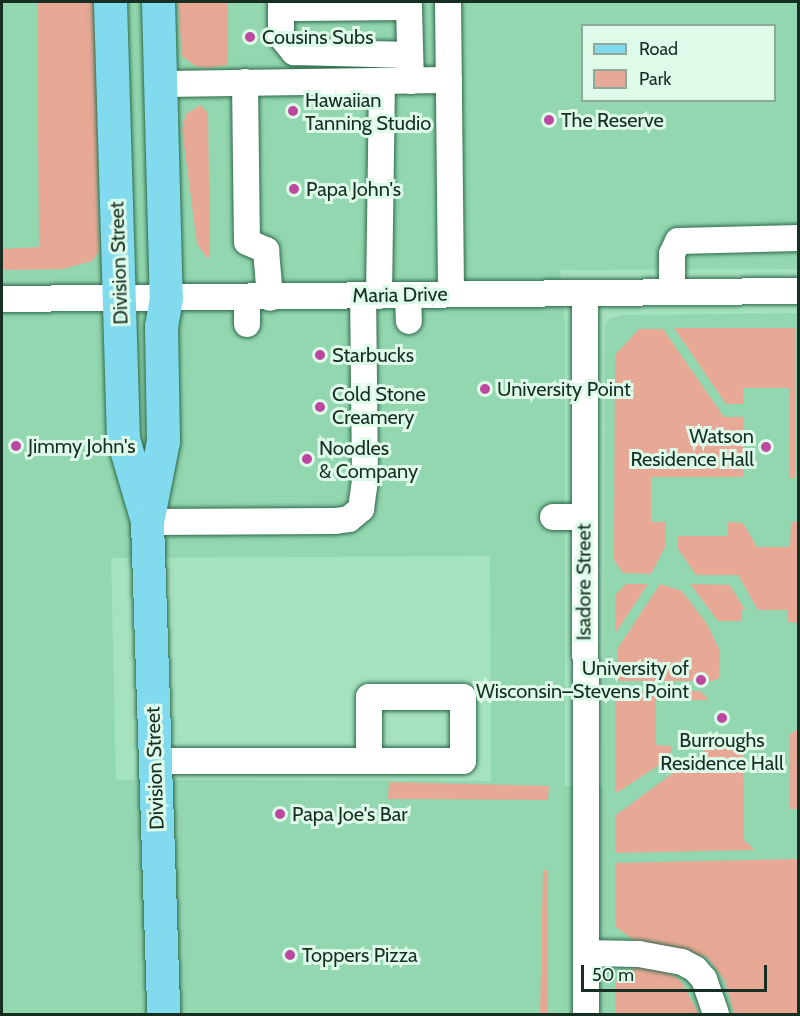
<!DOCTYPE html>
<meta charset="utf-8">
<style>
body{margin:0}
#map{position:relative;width:800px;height:1016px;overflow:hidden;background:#a5e2be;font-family:Cabin,sans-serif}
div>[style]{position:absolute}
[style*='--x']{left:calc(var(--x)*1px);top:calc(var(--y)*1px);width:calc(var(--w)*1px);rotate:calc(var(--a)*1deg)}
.built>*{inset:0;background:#92d7af}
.green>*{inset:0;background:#e7a995}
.roads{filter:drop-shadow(0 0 2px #2f6a4b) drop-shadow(0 0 2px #2f6a4b)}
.minor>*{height:26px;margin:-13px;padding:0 13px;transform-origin:13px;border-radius:13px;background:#fff}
.major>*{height:33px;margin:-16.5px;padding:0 16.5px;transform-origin:16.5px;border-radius:16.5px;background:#82daef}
.dots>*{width:16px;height:16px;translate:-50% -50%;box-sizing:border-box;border:3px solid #ddfbe8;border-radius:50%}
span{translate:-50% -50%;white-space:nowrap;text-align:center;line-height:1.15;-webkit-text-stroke:6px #ddfbe8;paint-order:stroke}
.poi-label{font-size:20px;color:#172f22}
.left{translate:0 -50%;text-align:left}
.right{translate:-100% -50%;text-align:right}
.street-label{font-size:20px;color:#172f22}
.frame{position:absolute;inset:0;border:3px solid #172f22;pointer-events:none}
.legend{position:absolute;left:581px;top:24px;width:195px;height:78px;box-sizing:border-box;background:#ddfbe8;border:2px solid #8ea999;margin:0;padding:8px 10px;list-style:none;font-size:18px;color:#172f22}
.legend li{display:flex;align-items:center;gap:12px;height:30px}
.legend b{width:30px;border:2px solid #8ea999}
.scale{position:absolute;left:581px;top:965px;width:186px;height:27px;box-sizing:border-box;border:3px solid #172f22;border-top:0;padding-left:8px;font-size:18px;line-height:21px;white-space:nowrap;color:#172f22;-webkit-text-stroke:4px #ddfbe8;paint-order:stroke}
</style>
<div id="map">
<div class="built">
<div style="clip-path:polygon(evenodd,2px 2px,798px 2px,798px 269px,560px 270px,565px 326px,565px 786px,603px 786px,605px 326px,609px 319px,624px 315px,798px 313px,798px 1014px,2px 1014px,2px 2px,582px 26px,774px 26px,774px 100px,582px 100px,582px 26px,2px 2px,490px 556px,491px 781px,116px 780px,111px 558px,490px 556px)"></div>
</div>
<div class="green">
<div style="clip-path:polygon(37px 2px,95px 2px,99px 252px,92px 261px,63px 269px,7px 270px,2px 268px,2px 249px,39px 247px)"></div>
<div style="clip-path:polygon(178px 2px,228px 2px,228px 65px,207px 68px,195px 66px,182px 56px)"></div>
<div style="clip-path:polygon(201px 105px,208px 113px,210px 257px,207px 258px,197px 244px,182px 129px,186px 114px)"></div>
<div style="clip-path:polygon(674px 328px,796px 328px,796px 478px,789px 478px,789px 388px,743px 388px,743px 404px,726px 404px)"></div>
<div style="clip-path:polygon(639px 329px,663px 329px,724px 417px,743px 417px,743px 477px,651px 477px,651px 522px,666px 522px,666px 545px,651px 574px,623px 573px,614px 560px,615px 355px)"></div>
<div style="clip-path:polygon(728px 522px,743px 523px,757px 547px,790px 547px,791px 522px,798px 522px,798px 623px,788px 622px,788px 610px,758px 610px,738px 575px,696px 575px,678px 549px,677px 536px,728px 536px)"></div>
<div style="clip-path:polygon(626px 584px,648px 584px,615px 634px,615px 595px)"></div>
<div style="clip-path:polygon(660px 584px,682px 591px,707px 624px,720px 651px,719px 678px,713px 681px,615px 681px,618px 648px)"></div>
<div style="clip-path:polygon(690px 584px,730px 585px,745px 610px,742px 610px,742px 621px,718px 621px)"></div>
<div style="clip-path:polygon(700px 691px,709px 700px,656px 700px,656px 745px,672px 746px,672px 751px,659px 765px,615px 794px,615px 692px)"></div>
<div style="clip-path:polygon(798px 729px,798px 809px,789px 809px,789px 735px)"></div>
<div style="clip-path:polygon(704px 745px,743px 745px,744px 840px,755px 850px,615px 853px,615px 816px,681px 767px,682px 760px,704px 760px)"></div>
<div style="clip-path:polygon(389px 782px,549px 786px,548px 800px,388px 799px)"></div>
<div style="clip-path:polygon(798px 859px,798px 1014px,734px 1014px,725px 981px,707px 957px,635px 941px,615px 926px,615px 863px)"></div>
<div style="clip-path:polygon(543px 870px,548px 870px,548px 1014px,540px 1014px)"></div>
<div style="clip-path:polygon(636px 967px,664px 969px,681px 981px,699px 1014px,615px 1014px,615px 982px)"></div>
</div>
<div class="roads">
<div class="minor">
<div style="--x:281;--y:2;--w:34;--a:90"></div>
<div style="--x:281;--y:36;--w:21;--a:51"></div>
<div style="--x:294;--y:52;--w:116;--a:1.5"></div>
<div style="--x:448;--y:2;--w:292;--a:89.4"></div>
<div style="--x:296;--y:8;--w:113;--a:-0.5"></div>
<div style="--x:409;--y:7;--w:74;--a:88.5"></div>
<div style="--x:245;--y:82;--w:160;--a:89.3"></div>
<div style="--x:247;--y:242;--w:21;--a:23"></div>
<div style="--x:266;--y:250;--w:48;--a:85.2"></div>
<div style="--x:161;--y:84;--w:288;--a:-0.8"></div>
<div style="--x:672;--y:292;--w:38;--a:-90"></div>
<div style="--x:672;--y:254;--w:14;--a:-65"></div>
<div style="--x:678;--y:241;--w:120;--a:-1.4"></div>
<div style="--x:585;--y:293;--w:721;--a:89.92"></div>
<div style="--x:379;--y:296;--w:215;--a:-89.2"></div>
<div style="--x:408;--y:296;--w:25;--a:88"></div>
<div style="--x:247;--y:298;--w:26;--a:90"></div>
<div style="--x:2;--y:299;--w:796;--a:-0.58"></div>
<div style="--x:553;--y:517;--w:32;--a:0"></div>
<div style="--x:147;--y:522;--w:188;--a:-0.3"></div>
<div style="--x:335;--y:521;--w:14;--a:-8"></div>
<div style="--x:349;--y:519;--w:16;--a:-40"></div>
<div style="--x:361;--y:509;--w:30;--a:-82"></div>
<div style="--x:365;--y:479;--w:183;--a:-90.6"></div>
<div style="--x:369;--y:697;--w:94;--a:0"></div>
<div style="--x:463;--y:697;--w:64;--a:90"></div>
<div style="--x:463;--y:761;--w:94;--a:180"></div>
<div style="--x:369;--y:761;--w:64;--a:-90"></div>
<div style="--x:155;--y:761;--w:214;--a:0"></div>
<div style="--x:586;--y:953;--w:53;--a:1.1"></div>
<div style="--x:639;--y:954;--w:44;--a:10.5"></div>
<div style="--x:682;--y:962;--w:15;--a:28"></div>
<div style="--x:695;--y:969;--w:13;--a:48"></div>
<div style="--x:704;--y:979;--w:37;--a:71"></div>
</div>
<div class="major">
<div style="--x:110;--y:2;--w:437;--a:88.3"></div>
<div style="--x:123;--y:439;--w:81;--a:73.6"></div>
<div style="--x:158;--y:2;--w:296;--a:88.5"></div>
<div style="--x:166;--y:298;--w:28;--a:100"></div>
<div style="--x:161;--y:326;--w:115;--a:89"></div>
<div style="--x:163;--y:441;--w:83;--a:101.2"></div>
<div style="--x:147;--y:522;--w:492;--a:88.1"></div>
</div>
</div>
<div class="dots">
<div style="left:250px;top:37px;background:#bd48a0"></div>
<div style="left:293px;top:111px;background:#bd48a0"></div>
<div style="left:549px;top:120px;background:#bd48a0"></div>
<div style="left:294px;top:189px;background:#bd48a0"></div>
<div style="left:320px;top:355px;background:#bd48a0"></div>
<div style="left:485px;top:389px;background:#bd48a0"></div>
<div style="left:320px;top:407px;background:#bd48a0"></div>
<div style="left:16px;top:446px;background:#bd48a0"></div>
<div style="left:766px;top:447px;background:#bd48a0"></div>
<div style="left:307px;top:459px;background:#bd48a0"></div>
<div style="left:701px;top:680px;background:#bd48a0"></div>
<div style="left:722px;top:718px;background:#bd48a0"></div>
<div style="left:280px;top:814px;background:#bd48a0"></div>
<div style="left:290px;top:955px;background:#bd48a0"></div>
</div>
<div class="poi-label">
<span class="left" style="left:262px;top:37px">Cousins Subs</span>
<span class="left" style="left:305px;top:112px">Hawaiian<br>Tanning Studio</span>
<span class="left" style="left:561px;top:120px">The Reserve</span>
<span class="left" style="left:306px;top:189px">Papa John's</span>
<span class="left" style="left:332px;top:355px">Starbucks</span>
<span class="left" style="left:497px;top:389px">University Point</span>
<span class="left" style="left:332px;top:406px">Cold Stone<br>Creamery</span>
<span class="right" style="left:754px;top:448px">Watson<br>Residence Hall</span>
<span class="left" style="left:28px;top:446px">Jimmy John's</span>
<span class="left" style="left:319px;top:460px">Noodles<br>&amp; Company</span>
<span class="right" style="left:689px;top:680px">University of<br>Wisconsin–Stevens Point</span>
<span style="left:722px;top:752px">Burroughs<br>Residence Hall</span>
<span class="left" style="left:292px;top:814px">Papa Joe's Bar</span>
<span class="left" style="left:302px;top:955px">Toppers Pizza</span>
</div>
<div class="street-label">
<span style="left:119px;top:263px;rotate:-92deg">Division Street</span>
<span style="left:400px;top:295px;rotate:-1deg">Maria Drive</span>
<span style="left:584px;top:582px;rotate:-90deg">Isadore Street</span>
<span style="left:155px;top:768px;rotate:-92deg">Division Street</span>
</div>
<div class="frame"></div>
<ul class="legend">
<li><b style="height:8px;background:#82daef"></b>Road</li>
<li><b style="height:16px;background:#e7a995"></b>Park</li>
</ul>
<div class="scale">50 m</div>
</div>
